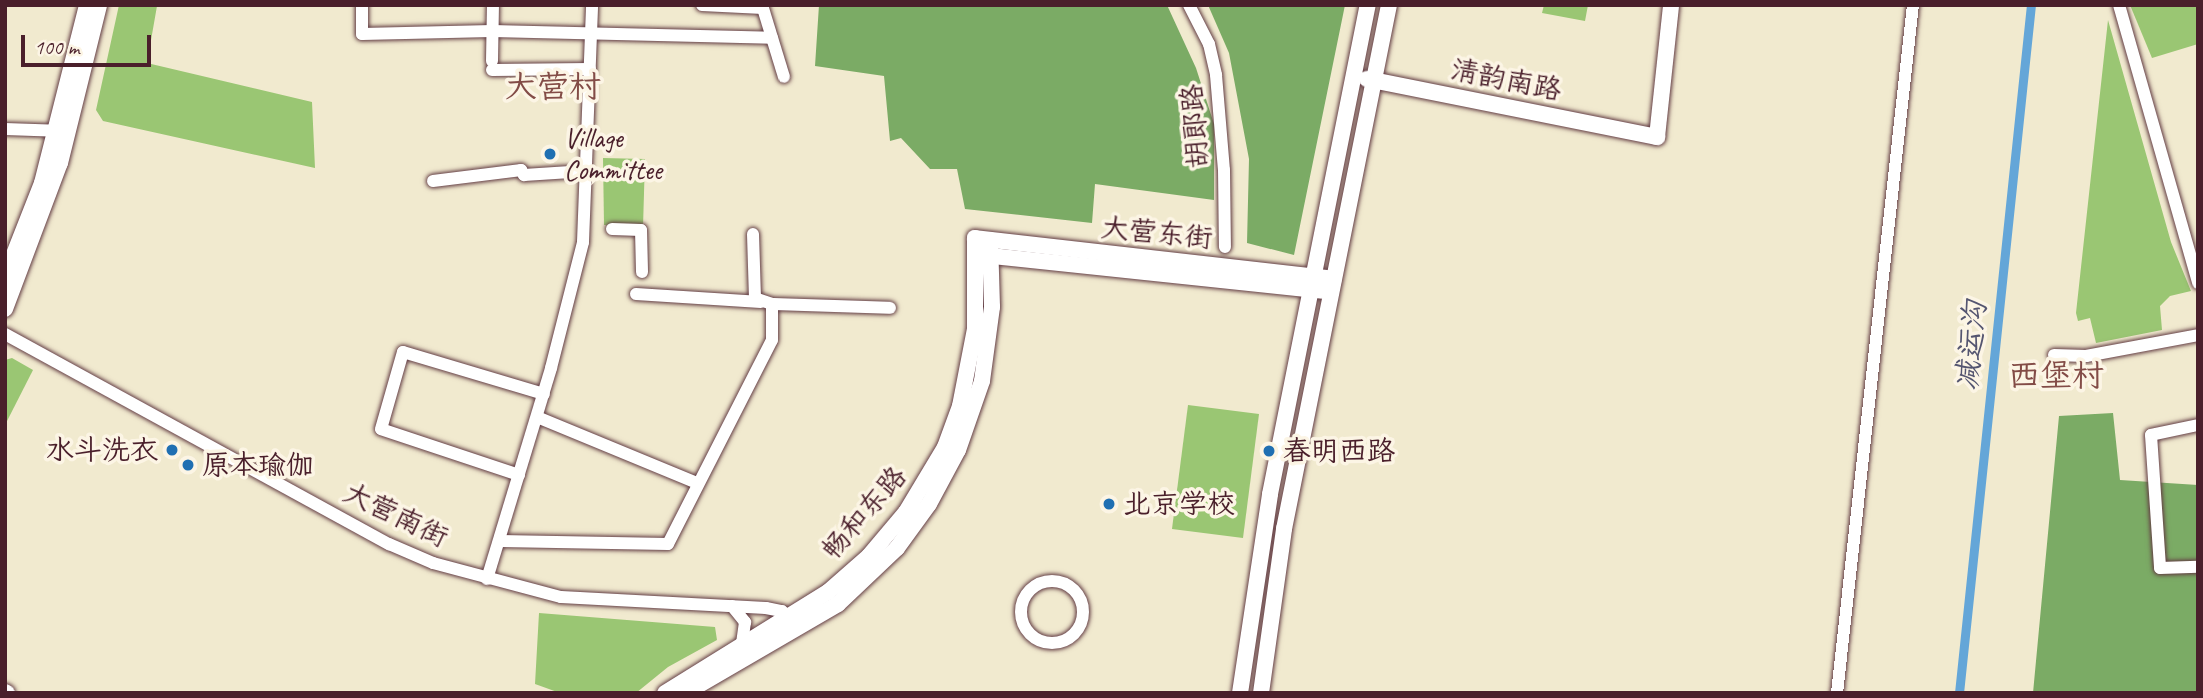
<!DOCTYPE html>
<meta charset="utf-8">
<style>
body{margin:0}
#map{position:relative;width:2203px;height:698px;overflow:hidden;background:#f1eacf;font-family:Caveat,"LXGW WenKai TC",sans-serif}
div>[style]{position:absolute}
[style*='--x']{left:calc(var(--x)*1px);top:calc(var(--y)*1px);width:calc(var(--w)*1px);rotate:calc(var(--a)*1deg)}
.green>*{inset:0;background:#9ac673}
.forest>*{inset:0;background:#7bab65}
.canal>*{height:9px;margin:-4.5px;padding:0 4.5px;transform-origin:4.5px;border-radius:4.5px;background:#64a6d8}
.roads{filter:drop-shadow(0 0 2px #633d44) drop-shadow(0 0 2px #633d44)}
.minor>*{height:12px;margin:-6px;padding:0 6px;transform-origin:6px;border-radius:6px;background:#fff}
.minor>.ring{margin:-6px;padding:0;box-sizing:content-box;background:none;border:12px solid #fff;border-radius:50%}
.major>*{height:16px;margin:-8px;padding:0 8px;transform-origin:8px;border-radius:8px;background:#fff}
.dots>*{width:19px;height:19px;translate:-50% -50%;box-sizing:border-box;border:4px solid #fcf5e5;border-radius:50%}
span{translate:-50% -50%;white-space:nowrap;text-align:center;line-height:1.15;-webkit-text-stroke:7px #fcf5e5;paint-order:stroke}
.street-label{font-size:28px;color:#4a1f2b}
.poi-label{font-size:28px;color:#4a1f2b}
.left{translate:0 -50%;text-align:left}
.right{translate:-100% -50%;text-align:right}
.water-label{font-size:30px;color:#545570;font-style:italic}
.quarter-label{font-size:32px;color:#834c47}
.frame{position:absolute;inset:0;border:7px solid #4a1f2b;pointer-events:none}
.scale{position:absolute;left:21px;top:35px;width:130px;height:32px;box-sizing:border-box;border:4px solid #4a1f2b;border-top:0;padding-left:9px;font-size:21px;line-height:24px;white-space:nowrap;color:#4a1f2b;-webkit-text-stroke:5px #fcf5e5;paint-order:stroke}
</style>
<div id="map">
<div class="green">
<div style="clip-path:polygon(119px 5px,157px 6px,147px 63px,312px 102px,315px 168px,103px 121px,96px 110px)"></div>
<div style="clip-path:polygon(1544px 5px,1588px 5px,1585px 21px,1542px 13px)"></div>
<div style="clip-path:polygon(2130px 5px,2198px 5px,2198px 44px,2152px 58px)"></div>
<div style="clip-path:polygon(2108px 20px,2171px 242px,2191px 291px,2170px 296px,2160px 306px,2162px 330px,2096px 343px,2090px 318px,2078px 321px,2076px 313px)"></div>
<div style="clip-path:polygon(603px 158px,645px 159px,643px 227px,604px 225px)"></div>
<div style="clip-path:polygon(12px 358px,33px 370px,5px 425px,5px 360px)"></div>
<div style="clip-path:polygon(1188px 405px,1259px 414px,1243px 538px,1172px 529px)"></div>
<div style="clip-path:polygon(539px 613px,715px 627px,717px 640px,668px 667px,636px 693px,560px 693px,535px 684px)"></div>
</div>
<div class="forest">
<div style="clip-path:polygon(819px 5px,1167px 5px,1196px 68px,1214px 124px,1214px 200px,1095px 184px,1092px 223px,965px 209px,957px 169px,930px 169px,901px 138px,890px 141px,884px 76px,815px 66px)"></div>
<div style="clip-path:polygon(1208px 5px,1345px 5px,1294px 255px,1247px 243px,1249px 159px,1229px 53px)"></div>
<div style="clip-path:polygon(2113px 413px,2120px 480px,2198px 485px,2198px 693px,2033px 693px,2059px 416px)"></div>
</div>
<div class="canal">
<div style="--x:1959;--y:693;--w:692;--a:-84.03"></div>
</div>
<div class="roads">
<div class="minor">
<div style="--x:362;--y:5;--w:29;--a:90"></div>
<div style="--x:362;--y:34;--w:130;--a:-1.3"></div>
<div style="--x:492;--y:31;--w:280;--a:1.4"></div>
<div style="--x:702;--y:5;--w:61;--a:2.8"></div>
<div style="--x:762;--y:5;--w:75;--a:73"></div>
<div style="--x:1189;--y:5;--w:44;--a:62.9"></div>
<div style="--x:1209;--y:44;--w:32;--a:77"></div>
<div style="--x:1216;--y:75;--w:95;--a:85.2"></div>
<div style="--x:1224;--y:170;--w:77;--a:89.3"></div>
<div style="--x:2119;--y:5;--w:289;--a:74.1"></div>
<div style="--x:492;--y:61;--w:56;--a:-89"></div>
<div style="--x:492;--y:70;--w:98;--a:-0.6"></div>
<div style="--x:5;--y:129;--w:59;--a:1.9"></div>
<div style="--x:433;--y:181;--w:89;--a:-7.1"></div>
<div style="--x:521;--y:170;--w:6;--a:59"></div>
<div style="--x:524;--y:175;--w:62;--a:-3.7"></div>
<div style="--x:612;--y:229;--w:29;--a:2"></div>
<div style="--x:641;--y:230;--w:42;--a:88.6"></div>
<div style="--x:636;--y:294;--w:125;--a:3.7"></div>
<div style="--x:772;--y:304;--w:118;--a:1.9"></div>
<div style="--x:5;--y:334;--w:438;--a:28.7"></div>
<div style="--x:389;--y:544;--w:48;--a:23.4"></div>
<div style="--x:433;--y:563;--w:132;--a:14.9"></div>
<div style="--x:561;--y:597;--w:205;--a:3.1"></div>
<div style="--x:766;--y:608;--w:16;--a:11"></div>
<div style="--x:782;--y:611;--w:13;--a:48"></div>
<div style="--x:2054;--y:355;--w:32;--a:2"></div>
<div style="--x:2086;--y:356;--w:114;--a:-10.6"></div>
<div style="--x:537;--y:417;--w:173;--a:22.4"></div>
<div style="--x:2198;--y:425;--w:48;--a:168"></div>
<div style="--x:2151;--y:435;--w:133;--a:86.1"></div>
<div style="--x:2160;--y:568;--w:38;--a:-2"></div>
<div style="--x:519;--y:475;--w:145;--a:-161.6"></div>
<div style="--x:381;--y:429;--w:80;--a:-74.1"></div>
<div style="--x:403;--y:352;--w:147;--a:16.6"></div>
<div style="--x:500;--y:541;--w:168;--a:1"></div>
<div style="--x:668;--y:544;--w:229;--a:-63"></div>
<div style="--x:772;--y:340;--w:36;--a:-90"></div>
<div style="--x:772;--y:304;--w:18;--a:-161"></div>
<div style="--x:755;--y:298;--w:64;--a:-91.8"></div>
<div style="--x:487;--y:579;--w:220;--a:-73.1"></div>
<div style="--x:551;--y:368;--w:130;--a:-75.7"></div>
<div style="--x:583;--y:242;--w:237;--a:-87.8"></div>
<div class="ring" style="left:1021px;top:581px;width:50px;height:50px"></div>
<div style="--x:732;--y:606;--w:21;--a:51"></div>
<div style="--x:745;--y:622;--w:21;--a:98"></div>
<div style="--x:1837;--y:693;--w:692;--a:-83.7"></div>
</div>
<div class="major">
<div style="--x:1367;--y:79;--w:296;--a:11.3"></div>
<div style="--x:1657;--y:137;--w:133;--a:-83.9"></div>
<div style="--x:982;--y:255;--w:342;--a:6"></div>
<div style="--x:5;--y:277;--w:101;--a:-68.5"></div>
<div style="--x:42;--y:183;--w:184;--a:-75.8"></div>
<div style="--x:5;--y:309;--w:156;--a:-69.4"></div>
<div style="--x:60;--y:163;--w:163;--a:-76.1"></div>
<div style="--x:5;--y:692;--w:2;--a:27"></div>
<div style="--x:665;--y:693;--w:192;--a:-31.8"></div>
<div style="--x:828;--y:592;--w:55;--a:-41.3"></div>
<div style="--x:869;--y:556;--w:57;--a:-49.9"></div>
<div style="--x:906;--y:512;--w:76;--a:-59"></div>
<div style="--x:945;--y:447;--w:44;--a:-69.9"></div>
<div style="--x:960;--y:406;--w:78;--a:-79"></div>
<div style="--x:975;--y:329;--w:91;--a:-90"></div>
<div style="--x:975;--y:238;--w:361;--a:6.5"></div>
<div style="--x:685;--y:693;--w:177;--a:-30.2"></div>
<div style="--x:838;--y:604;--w:81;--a:-43.5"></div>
<div style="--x:897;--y:548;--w:54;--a:-54"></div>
<div style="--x:929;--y:504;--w:61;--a:-61.8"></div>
<div style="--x:958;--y:450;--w:73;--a:-70.8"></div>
<div style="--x:982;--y:381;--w:75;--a:-82.3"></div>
<div style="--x:992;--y:307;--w:67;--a:-91.7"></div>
<div style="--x:1240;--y:693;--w:201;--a:-81.4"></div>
<div style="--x:1270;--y:494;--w:499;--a:-78.7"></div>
<div style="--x:1261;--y:693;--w:166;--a:-82"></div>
<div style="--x:1284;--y:529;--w:534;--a:-78.67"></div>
</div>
</div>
<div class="dots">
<div style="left:550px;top:154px;background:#1f6fb2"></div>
<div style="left:172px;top:450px;background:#1f6fb2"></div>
<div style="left:1269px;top:451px;background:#1f6fb2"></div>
<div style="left:188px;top:465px;background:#1f6fb2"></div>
<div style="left:1109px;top:504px;background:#1f6fb2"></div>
</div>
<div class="street-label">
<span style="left:1506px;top:80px;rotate:11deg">清韵南路</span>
<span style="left:1195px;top:126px;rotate:-95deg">胡郎路</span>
<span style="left:1157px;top:233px;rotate:6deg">大营东街</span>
<span style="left:864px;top:513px;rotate:-49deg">畅和东路</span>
<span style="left:396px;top:515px;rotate:26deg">大营南街</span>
</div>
<div class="poi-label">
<span class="left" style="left:564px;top:154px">Village<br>Committee</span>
<span class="right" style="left:158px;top:450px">水斗洗衣</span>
<span class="left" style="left:1283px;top:451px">春明西路</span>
<span class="left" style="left:202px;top:465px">原本瑜伽</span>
<span class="left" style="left:1123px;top:504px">北京学校</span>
</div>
<div class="water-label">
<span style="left:1971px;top:346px;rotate:-84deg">减运沟</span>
</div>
<div class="quarter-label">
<span style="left:553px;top:87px">大营村</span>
<span style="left:2056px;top:376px">西堡村</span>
</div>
<div class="frame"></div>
<div class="scale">100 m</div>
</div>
